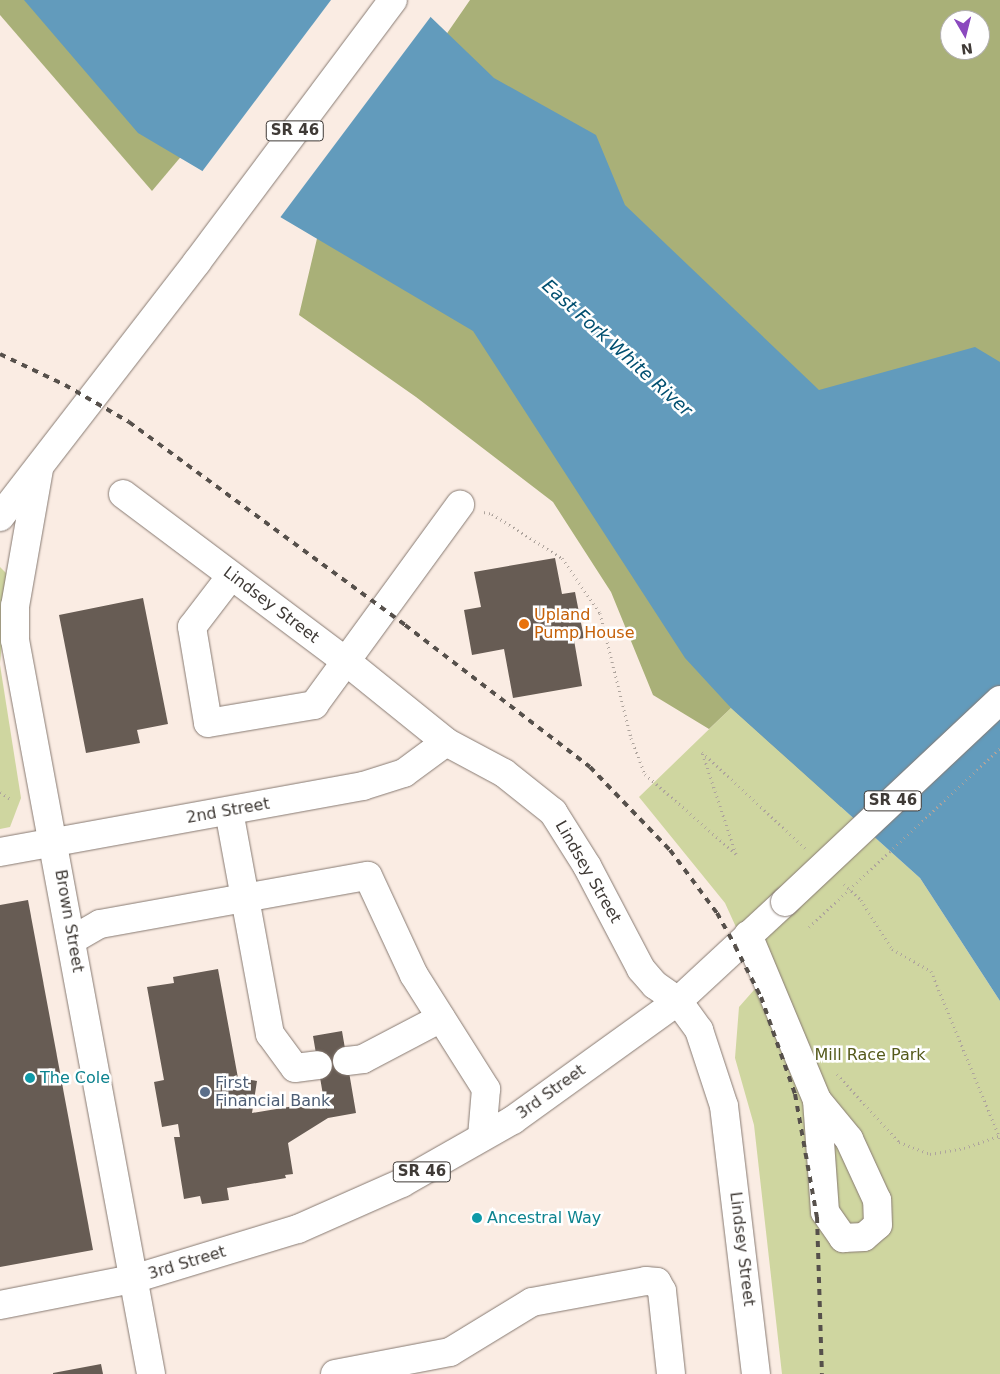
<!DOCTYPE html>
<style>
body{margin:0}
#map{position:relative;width:1000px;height:1374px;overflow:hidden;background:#faece3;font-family:"DejaVu Sans",sans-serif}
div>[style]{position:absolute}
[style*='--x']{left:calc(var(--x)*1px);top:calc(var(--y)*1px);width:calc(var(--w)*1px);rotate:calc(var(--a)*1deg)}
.green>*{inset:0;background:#cfd6a0}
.forest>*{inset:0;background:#a9b078}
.water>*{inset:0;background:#629bbc}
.pier>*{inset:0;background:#faece3}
.building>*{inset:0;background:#675c54}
.path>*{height:3px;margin-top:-1.5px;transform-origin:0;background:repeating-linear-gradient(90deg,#aea49d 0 1px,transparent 0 5px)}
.roads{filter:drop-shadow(0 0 1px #877a72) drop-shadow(0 0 1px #877a72)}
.minor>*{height:28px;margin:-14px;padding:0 14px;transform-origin:14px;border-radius:14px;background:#fff}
.major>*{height:28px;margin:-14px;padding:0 14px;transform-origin:14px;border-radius:14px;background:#fff}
.highway>*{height:28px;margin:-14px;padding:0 14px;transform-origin:14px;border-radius:14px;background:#fff}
.rail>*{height:4px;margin-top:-2px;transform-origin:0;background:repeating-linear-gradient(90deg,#56504b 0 6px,transparent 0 12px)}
.path-bridge>*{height:3px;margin-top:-1.5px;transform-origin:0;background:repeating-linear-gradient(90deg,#aea49d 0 1px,transparent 0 5px)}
.bridges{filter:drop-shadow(0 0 1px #877a72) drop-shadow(0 0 1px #877a72)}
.highway-bridge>*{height:28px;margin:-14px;padding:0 14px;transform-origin:14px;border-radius:14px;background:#fff}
.dots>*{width:14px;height:14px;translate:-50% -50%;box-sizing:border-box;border:2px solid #fff;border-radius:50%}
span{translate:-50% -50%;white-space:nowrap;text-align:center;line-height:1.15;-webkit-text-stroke:5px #fff;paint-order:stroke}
.shield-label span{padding:1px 4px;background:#fff;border:1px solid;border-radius:4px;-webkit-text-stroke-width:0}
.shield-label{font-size:15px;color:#3f3a36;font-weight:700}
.street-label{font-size:16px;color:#3f3a36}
.food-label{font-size:16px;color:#c56008}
.left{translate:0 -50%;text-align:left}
.park-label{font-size:16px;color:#555a1b}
.culture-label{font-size:16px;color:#0d838f}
.service-label{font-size:16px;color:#4e5e75}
.water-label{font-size:18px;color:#014f70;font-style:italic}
.north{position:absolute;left:940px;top:10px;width:50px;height:50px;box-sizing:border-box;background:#fff;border:1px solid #b2b0af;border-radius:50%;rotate:172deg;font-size:14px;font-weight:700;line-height:20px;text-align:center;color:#3f3a36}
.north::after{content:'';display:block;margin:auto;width:18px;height:22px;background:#8b49be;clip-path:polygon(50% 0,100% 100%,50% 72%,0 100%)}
</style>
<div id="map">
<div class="green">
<div style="clip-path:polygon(0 567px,9px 576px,0 663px)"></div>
<div style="clip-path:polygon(0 665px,21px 798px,10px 827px,0 829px)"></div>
<div style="clip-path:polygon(731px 708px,920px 878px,1000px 1001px,1000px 1374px,782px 1374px,754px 1125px,735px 1058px,739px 1007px,761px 982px,725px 903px,639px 797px)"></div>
</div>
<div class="forest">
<div style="clip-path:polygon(0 0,313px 0,152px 191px,0 15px)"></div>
<div style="clip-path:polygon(evenodd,470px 0,1000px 0,1000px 660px,841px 807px,731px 708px,709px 729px,653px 695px,611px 592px,553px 502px,416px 397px,299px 315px,323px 213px,470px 0,950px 20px,980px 20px,980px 50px,950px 50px,950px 20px)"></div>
</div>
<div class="water">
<div style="clip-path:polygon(24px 0,413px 0,494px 78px,596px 135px,625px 205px,819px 390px,975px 347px,1000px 362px,1000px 1001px,920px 878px,731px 708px,685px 658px,473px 331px,138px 133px)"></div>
</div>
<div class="pier">
<div style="clip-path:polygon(331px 0,417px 0,432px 15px,279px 219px,201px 173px)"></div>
</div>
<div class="building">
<div style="clip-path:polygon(555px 558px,562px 594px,575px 592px,584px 638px,574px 640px,582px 686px,513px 698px,504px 649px,472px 655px,464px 610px,481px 607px,474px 572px)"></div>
<div style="clip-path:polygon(143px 598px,168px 724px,137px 730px,140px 743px,86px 753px,59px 615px)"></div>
<div style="clip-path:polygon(28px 900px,93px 1250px,0 1267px,0 905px)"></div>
<div style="clip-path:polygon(218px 969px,238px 1078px,257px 1081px,252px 1113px,324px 1101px,313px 1036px,342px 1031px,356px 1113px,328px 1118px,288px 1143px,293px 1174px,285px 1175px,286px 1178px,227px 1188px,229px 1200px,202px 1204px,200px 1196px,184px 1199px,174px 1137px,180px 1137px,178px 1124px,162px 1127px,154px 1082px,164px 1080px,147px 987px,174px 983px,173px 977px)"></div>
<div style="clip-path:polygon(101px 1364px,103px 1374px,53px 1374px,53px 1373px)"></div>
</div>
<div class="path">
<div style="--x:484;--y:512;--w:8;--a:14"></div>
<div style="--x:492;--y:514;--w:83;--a:32.2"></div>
<div style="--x:562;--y:558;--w:67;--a:55.4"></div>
<div style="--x:600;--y:613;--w:129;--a:76.1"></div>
<div style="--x:631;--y:738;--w:39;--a:69"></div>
<div style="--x:645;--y:774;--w:121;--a:41.3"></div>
<div style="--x:736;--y:854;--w:108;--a:-108.4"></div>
<div style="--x:702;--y:752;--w:142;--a:43"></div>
<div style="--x:0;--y:792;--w:14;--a:34"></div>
<div style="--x:844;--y:884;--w:23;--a:43"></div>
<div style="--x:861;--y:900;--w:58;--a:57.7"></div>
<div style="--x:892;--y:949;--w:45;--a:29.4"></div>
<div style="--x:931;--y:971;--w:181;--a:67.6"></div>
<div style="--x:837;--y:1074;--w:92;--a:47.6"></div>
<div style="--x:899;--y:1142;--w:33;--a:21"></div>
<div style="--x:930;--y:1154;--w:35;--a:-10"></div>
<div style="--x:964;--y:1148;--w:37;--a:-19"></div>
</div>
<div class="roads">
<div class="minor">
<div style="--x:123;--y:494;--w:280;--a:36.9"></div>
<div style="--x:347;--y:662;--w:127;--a:38.9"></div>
<div style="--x:231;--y:576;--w:64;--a:127.4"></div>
<div style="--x:192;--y:627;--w:97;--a:80.5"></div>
<div style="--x:208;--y:723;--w:108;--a:-9.6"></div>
<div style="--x:314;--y:705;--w:248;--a:-53.9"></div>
<div style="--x:229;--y:811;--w:227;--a:79.6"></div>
<div style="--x:270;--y:1034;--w:42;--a:53.7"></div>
<div style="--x:295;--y:1068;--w:23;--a:-7"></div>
<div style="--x:748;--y:935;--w:179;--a:67.3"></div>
<div style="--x:817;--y:1100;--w:112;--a:85.9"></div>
<div style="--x:825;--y:1212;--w:32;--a:55"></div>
<div style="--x:843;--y:1238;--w:21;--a:-3"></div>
<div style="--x:864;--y:1237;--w:18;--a:-41"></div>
<div style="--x:878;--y:1225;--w:25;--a:-92"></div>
<div style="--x:877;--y:1200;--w:67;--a:-114.7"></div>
<div style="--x:849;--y:1139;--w:50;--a:-129.4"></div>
<div style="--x:72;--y:940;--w:32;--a:-30"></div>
<div style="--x:100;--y:924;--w:272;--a:-10.2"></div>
<div style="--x:368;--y:876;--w:109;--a:65.1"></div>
<div style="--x:414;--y:975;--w:135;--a:57.7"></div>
<div style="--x:486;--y:1089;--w:48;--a:94.8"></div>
<div style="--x:347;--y:1061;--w:16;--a:-7"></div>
<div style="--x:363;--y:1059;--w:88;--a:-27.7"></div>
<div style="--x:335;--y:1374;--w:117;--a:-10.8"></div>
<div style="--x:450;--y:1352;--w:96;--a:-31.4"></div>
<div style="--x:532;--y:1302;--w:116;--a:-10.4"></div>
<div style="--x:646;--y:1281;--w:11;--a:5"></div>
<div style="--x:657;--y:1282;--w:10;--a:61"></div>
<div style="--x:662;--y:1291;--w:83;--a:83.8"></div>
</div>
<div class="major">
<div style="--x:39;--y:469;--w:139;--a:99.9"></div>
<div style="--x:15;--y:606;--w:34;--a:90"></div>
<div style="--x:15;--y:640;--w:746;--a:79.5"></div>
<div style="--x:0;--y:852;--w:369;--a:-10.3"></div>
<div style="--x:363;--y:786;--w:43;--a:-17.6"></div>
<div style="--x:404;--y:773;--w:52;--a:-36.4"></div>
<div style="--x:446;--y:742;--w:66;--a:28.1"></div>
<div style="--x:504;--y:773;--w:63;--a:38.5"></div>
<div style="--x:553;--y:812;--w:64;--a:57.8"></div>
<div style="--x:587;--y:866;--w:116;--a:62.3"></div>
<div style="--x:641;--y:969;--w:21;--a:49"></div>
<div style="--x:655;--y:985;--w:28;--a:35"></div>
<div style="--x:678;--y:1001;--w:36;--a:54"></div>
<div style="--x:699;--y:1030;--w:80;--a:71.8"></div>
<div style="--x:724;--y:1106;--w:270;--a:83.2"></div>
</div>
<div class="highway">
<div style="--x:0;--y:517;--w:322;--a:-52.3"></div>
<div style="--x:197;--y:262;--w:327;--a:-53.2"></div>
<div style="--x:0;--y:1305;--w:136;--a:-11.1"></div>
<div style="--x:133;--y:1279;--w:172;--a:-16.9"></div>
<div style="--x:298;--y:1229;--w:114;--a:-23.9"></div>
<div style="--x:402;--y:1183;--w:128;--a:-29.6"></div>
<div style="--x:513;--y:1120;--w:203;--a:-35.8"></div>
<div style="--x:678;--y:1001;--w:146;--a:-42.8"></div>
</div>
</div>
<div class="rail">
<div style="--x:0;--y:354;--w:72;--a:25.5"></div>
<div style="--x:65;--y:385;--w:74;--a:30"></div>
<div style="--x:129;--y:422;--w:343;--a:36.3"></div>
<div style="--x:405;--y:625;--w:233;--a:37.5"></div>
<div style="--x:590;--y:767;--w:115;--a:46.1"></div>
<div style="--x:670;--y:850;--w:79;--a:53.3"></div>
<div style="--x:717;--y:913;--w:38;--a:61"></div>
<div style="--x:735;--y:946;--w:57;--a:63"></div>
<div style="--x:761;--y:997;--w:103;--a:70.7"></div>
<div style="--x:795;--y:1094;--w:125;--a:79.9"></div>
<div style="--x:817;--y:1217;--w:157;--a:88.2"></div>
</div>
<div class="path-bridge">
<div style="--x:809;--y:927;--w:262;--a:-43.1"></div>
</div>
<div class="bridges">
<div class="highway-bridge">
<div style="--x:785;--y:902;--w:295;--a:-43.2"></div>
</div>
</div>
<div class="dots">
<div style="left:524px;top:624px;background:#e8710a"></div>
<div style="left:30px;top:1078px;background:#0f9aa8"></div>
<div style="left:205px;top:1092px;background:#5c6f8a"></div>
<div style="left:477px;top:1218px;background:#0f9aa8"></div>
</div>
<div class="shield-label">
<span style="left:295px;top:131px">SR 46</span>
<span style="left:893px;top:801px">SR 46</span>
<span style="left:422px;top:1172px">SR 46</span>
</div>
<div class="street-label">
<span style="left:271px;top:605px;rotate:37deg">Lindsey Street</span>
<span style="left:228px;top:811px;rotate:-10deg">2nd Street</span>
<span style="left:588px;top:872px;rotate:60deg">Lindsey Street</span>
<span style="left:69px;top:921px;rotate:80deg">Brown Street</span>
<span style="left:551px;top:1092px;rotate:-36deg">3rd Street</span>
<span style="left:742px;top:1249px;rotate:83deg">Lindsey Street</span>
<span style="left:187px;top:1263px;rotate:-17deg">3rd Street</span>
</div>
<div class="food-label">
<span class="left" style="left:534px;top:624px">Upland<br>Pump House</span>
</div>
<div class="park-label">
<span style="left:870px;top:1055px">Mill Race Park</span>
</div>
<div class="culture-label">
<span class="left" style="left:40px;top:1078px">The Cole</span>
<span class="left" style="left:487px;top:1218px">Ancestral Way</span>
</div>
<div class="service-label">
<span class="left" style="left:215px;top:1092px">First<br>Financial Bank</span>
</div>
<div class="water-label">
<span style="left:617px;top:348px;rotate:42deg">East Fork White River</span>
</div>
<div class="north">N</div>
</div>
